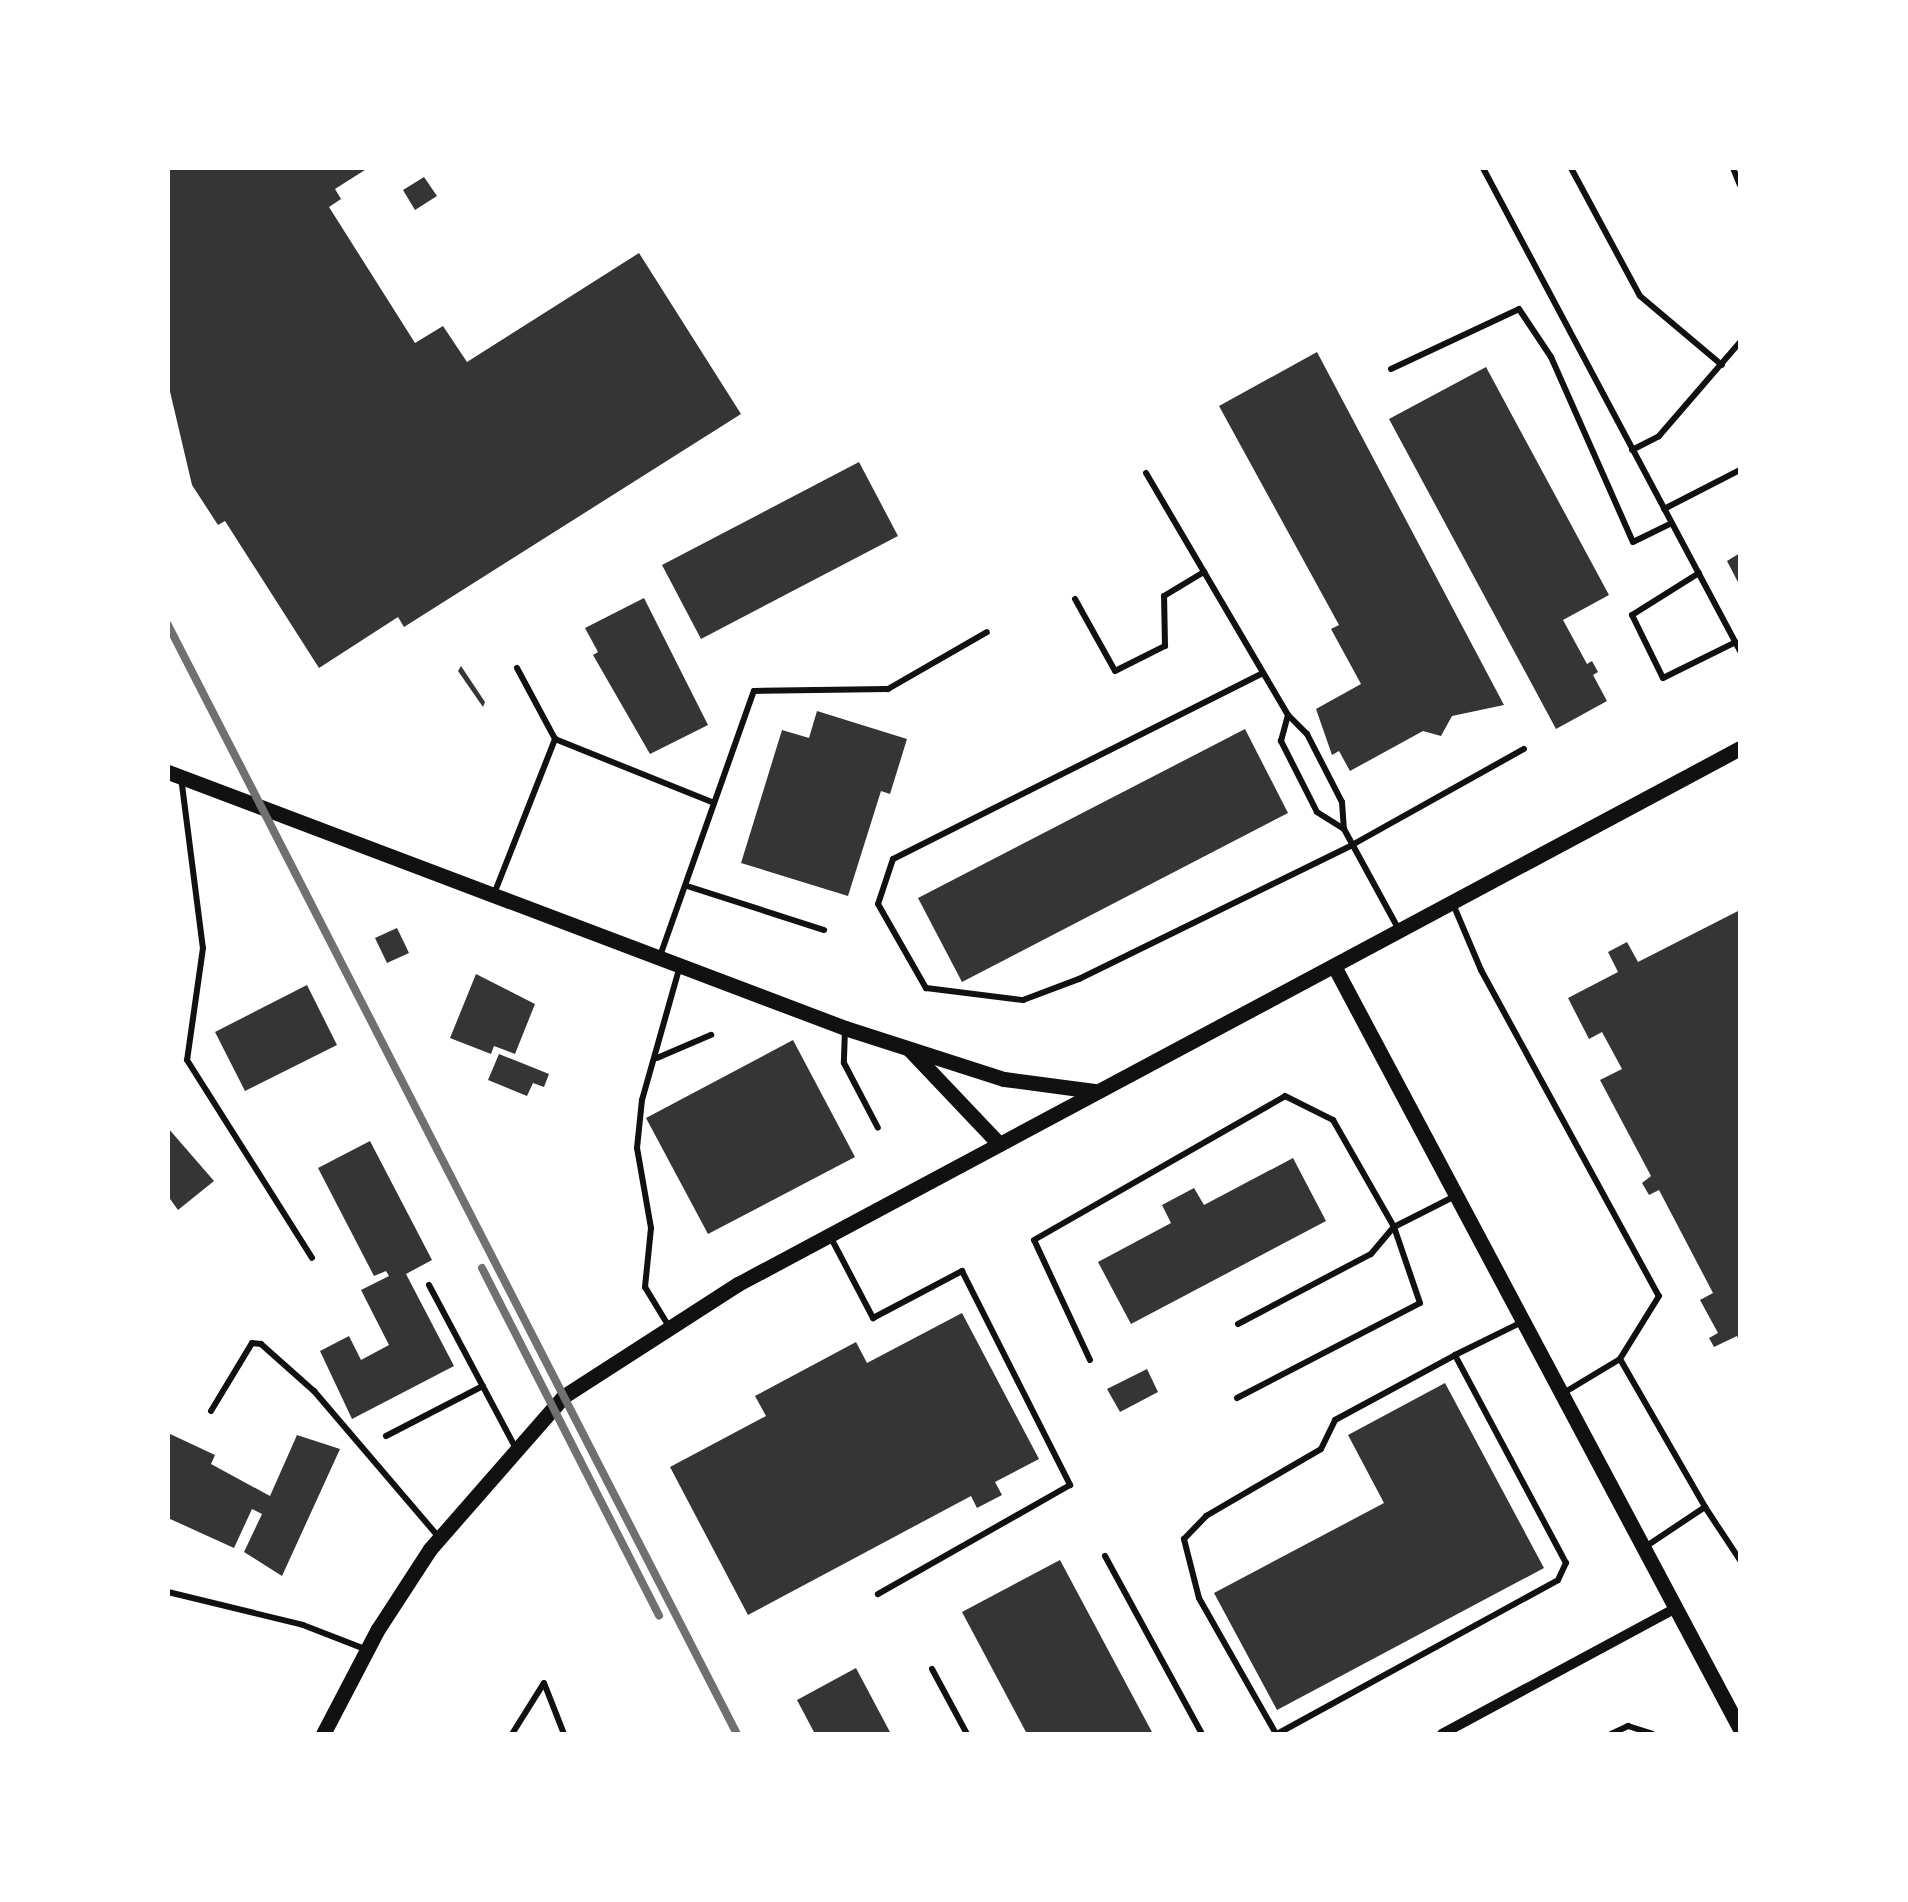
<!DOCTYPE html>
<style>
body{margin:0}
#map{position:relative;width:1908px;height:1902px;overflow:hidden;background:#fff;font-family:Figtree,sans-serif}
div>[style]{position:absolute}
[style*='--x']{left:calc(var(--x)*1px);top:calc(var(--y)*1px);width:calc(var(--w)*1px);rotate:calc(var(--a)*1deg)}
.building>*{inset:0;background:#353535}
.service>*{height:6px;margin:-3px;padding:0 3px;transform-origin:3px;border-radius:3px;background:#111}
.minor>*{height:10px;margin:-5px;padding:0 5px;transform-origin:5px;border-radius:5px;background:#111}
.tertiary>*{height:15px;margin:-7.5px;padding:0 7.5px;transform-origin:7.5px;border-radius:7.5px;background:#111}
.rail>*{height:8px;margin:-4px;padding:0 4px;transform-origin:4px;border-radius:4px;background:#707070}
span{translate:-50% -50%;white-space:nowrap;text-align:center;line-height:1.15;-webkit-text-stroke:8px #fff;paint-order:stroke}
.frame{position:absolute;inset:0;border:170px solid #fff;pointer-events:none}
</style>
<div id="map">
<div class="building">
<div style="clip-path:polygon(168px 168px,368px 168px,335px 189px,341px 199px,329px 207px,415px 343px,443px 326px,467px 362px,639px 253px,741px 414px,404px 627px,398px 617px,319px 668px,225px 521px,218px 525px,192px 485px,168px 383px)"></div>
<div style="clip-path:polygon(424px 177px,437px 196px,415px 210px,403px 190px)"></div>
<div style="clip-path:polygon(1317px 352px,1504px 705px,1452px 716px,1441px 736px,1423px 731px,1350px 771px,1339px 751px,1332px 755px,1316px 709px,1361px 684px,1331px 629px,1339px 625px,1219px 406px)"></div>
<div style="clip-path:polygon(1486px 367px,1609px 595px,1563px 620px,1587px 664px,1592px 661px,1598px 672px,1593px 675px,1607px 701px,1556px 729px,1389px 419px)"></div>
<div style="clip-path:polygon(859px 462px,898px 536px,701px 639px,662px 565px)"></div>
<div style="clip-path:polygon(1740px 553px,1740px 586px,1727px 561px)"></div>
<div style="clip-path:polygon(644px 598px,708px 725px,650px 754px,593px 655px,598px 652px,585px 628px)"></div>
<div style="clip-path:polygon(461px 666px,485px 702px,483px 707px,458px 671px)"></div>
<div style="clip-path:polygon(817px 711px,907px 739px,890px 794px,881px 791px,848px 896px,741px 863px,782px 730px,809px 738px)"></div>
<div style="clip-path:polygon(1245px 729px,1288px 813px,962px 982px,918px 898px)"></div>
<div style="clip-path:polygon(1740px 910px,1740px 1343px,1737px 1336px,1714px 1347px,1709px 1338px,1718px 1333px,1700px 1300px,1713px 1293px,1659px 1190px,1649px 1195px,1642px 1183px,1651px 1176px,1600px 1080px,1622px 1069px,1602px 1032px,1589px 1039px,1568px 998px,1618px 972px,1608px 952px,1627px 942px,1638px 962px)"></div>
<div style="clip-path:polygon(397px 928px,409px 953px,387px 963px,375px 938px)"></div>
<div style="clip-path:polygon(476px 974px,535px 1004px,515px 1054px,494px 1046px,491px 1054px,450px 1038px)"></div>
<div style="clip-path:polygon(307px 985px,337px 1045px,245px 1091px,215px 1032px)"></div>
<div style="clip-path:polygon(793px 1040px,855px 1157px,708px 1234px,646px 1118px)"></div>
<div style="clip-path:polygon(499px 1054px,549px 1074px,544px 1087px,533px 1083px,527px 1096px,488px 1080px)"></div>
<div style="clip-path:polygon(168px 1128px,214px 1181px,178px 1210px,168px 1196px)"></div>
<div style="clip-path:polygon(370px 1141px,432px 1260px,406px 1274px,454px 1366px,352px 1419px,320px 1351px,349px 1336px,361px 1360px,389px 1345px,361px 1290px,389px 1276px,386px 1271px,374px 1276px,318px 1168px)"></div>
<div style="clip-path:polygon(1293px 1158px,1326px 1221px,1131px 1324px,1098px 1262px,1171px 1223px,1162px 1205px,1194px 1188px,1204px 1205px)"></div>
<div style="clip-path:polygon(962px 1313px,1039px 1459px,995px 1482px,1002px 1495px,977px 1508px,971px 1496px,748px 1615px,670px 1467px,766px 1416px,755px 1396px,856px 1342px,867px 1363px)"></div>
<div style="clip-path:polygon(1147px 1369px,1158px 1392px,1120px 1412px,1107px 1389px)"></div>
<div style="clip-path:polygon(1445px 1383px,1544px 1568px,1277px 1710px,1214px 1593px,1384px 1503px,1348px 1435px)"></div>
<div style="clip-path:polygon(168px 1433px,215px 1455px,211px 1464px,270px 1496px,297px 1435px,340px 1449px,282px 1576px,244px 1552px,262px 1514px,252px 1509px,234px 1548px,168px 1518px)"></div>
<div style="clip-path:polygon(1060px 1560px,1153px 1734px,1027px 1734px,962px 1612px)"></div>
<div style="clip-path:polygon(856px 1668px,891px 1734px,815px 1734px,797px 1700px)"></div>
</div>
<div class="service">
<div style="--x:1483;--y:168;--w:547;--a:61.98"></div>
<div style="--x:1571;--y:168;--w:145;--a:61.7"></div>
<div style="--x:1640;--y:296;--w:107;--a:40.1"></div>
<div style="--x:1733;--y:168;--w:18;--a:68"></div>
<div style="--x:1391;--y:369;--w:141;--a:-25.1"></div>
<div style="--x:1519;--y:309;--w:58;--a:56.3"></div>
<div style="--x:1551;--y:357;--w:202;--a:66.1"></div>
<div style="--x:1633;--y:542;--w:43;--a:-26"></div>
<div style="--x:1632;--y:450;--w:30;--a:-27"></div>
<div style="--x:1659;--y:436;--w:124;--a:-49.2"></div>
<div style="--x:1146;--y:473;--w:281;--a:59.6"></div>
<div style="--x:1664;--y:509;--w:85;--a:-27.2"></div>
<div style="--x:1699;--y:573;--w:79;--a:147.9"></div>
<div style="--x:1632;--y:615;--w:70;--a:63.8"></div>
<div style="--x:1663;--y:678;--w:81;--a:-26.3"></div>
<div style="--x:1075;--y:599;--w:82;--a:60.9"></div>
<div style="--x:1115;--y:671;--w:56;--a:-26.6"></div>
<div style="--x:1165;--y:646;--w:50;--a:-91.1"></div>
<div style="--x:1164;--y:596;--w:47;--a:-31"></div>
<div style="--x:517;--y:668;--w:81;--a:61.8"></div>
<div style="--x:1263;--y:673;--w:414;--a:153.3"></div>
<div style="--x:893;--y:859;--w:47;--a:108.4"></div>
<div style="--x:878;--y:904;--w:97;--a:60.3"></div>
<div style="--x:926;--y:988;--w:98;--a:7.1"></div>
<div style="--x:1023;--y:1000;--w:60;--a:-20.6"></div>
<div style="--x:1079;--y:979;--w:304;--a:-26.1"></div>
<div style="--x:1352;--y:845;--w:197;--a:-29.2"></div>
<div style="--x:181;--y:777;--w:172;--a:82.7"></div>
<div style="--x:203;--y:948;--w:113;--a:98.1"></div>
<div style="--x:187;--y:1060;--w:234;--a:57.7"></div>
<div style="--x:1344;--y:829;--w:32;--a:-148"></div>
<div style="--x:1317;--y:812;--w:80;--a:-116.9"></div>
<div style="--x:1281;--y:741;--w:27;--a:-75"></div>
<div style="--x:1288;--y:715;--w:27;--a:45"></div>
<div style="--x:1307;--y:734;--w:76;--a:62.8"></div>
<div style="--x:1342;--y:802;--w:27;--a:86"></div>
<div style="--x:1344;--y:829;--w:115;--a:61.4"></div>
<div style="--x:687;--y:886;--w:144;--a:17.8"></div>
<div style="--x:494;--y:894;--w:167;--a:-68.5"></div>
<div style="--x:555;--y:739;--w:171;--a:21.9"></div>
<div style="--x:1453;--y:904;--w:72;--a:67"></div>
<div style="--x:1481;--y:970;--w:371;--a:61.4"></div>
<div style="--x:1659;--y:1296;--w:74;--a:121.8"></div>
<div style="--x:1620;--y:1359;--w:64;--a:149"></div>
<div style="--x:660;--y:956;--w:281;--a:-70.5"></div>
<div style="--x:754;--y:691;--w:134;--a:-0.9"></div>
<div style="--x:888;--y:689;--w:114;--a:-29.9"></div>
<div style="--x:845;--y:1029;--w:34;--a:92"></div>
<div style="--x:844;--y:1063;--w:73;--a:62.4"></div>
<div style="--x:657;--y:1058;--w:59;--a:-23.1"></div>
<div style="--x:830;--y:1236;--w:93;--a:62.3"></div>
<div style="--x:873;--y:1318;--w:101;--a:-27.8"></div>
<div style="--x:962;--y:1271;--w:240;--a:63.2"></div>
<div style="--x:1070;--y:1485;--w:221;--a:150.4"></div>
<div style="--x:429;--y:1285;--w:183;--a:62"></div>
<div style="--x:1238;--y:1324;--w:150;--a:-27.8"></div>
<div style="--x:1371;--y:1254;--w:34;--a:-50"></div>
<div style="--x:668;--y:1325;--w:44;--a:-121.2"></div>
<div style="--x:645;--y:1287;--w:59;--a:-84.2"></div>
<div style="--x:651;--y:1228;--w:81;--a:-99.9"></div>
<div style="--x:637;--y:1148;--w:48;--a:-84.1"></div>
<div style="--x:642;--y:1100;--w:139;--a:-74.2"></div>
<div style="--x:1620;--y:1359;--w:171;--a:60.1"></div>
<div style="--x:1705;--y:1507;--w:72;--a:146.3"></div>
<div style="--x:1090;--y:1360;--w:132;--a:-115"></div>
<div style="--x:1034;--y:1240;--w:289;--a:-29.8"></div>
<div style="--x:1285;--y:1096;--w:54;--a:26.6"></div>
<div style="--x:1333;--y:1120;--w:123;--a:60.3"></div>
<div style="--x:1394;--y:1227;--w:68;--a:-26.9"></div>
<div style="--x:1237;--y:1398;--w:206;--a:-27.4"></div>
<div style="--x:1420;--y:1303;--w:80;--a:-108.9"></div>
<div style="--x:211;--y:1411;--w:79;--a:-58.9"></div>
<div style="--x:252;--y:1343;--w:9;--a:6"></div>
<div style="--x:261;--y:1344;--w:71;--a:41.6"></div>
<div style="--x:314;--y:1391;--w:191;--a:49.5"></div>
<div style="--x:386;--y:1436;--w:109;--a:-27.3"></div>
<div style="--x:1705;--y:1507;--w:64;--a:56.6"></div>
<div style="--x:1105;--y:1556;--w:203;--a:61.4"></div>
<div style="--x:168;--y:1592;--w:139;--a:13.7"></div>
<div style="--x:303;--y:1625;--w:66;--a:21.2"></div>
<div style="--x:932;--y:1669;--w:74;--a:61.7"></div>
<div style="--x:1275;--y:1732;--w:154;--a:-119.6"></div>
<div style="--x:1199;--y:1598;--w:61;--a:-104.3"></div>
<div style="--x:1184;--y:1539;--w:32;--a:-46"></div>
<div style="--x:1206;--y:1516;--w:133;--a:-30.2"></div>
<div style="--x:1321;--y:1449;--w:32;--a:-64"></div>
<div style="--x:1335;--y:1420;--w:136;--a:-28.4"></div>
<div style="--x:512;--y:1734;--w:60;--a:-57.9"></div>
<div style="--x:544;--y:1683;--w:55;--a:68.6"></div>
<div style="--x:1277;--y:1734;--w:320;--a:-28.7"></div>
<div style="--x:1558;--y:1580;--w:19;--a:-65"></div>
<div style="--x:1566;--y:1563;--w:236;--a:-118.1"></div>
<div style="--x:1455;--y:1355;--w:75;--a:-26.2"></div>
<div style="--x:1611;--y:1734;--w:19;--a:-25"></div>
<div style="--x:1628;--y:1726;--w:25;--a:18"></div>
</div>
<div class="minor">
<div style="--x:1442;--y:1734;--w:266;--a:-28.3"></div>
</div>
<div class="tertiary">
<div style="--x:168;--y:772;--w:724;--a:20.71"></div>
<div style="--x:845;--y:1028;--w:167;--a:17.8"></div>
<div style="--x:1004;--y:1079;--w:91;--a:7.6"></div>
<div style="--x:1334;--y:966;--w:864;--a:61.98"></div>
<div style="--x:909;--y:1049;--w:131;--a:46.5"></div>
<div style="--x:323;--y:1734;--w:119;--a:-62.4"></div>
<div style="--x:378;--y:1629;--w:95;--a:-57"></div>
<div style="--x:430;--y:1549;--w:203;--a:-48.8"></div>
<div style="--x:564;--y:1396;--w:207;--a:-32.8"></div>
<div style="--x:738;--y:1284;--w:1136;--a:-28.14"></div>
</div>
<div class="rail">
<div style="--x:168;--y:625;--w:1246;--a:62.84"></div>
<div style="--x:482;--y:1268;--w:390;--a:63"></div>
</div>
<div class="frame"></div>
</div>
